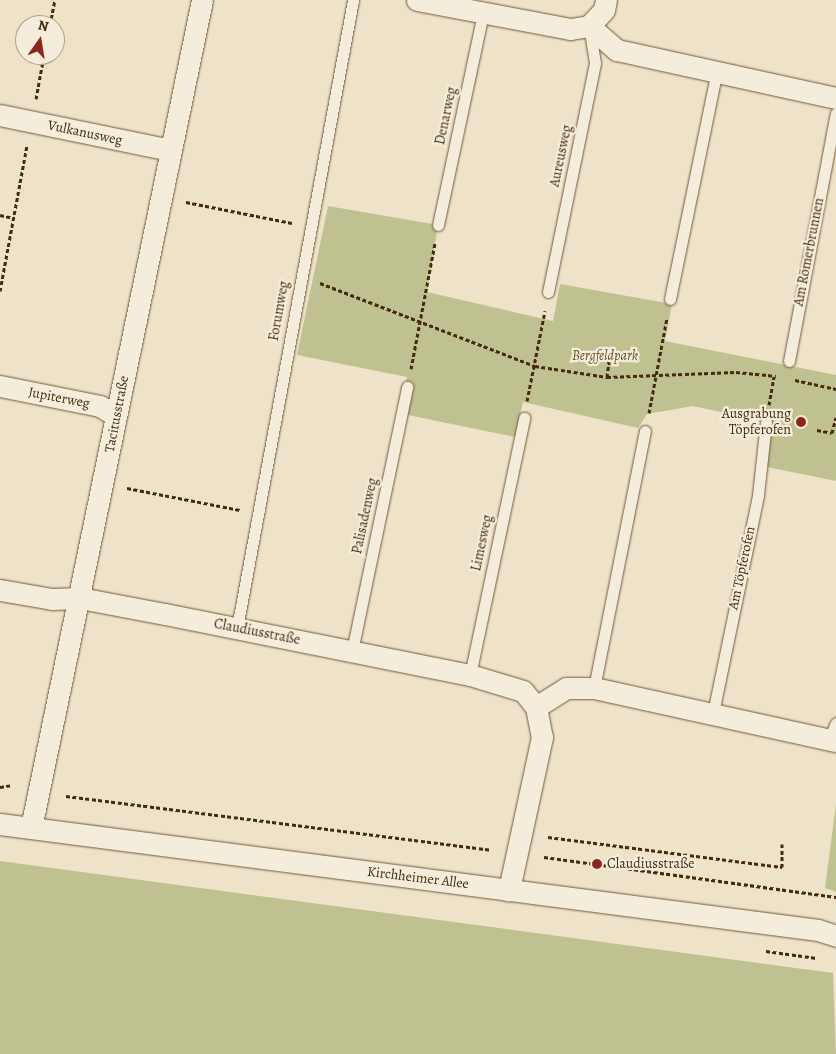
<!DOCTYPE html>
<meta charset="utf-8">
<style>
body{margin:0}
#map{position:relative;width:836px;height:1054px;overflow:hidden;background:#eee3c8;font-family:Alegreya,serif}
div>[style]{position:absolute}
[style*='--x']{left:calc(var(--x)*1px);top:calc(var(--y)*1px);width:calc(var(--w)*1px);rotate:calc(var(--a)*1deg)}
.green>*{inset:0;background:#c0c190}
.path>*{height:3px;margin-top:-1.5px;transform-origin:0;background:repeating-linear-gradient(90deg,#462a0c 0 4px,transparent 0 6.5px)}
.roads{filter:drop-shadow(0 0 1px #70583b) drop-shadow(0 0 1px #70583b)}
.lane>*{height:11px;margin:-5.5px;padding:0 5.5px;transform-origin:5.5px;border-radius:5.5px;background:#f4eddb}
.street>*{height:21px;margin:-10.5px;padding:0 10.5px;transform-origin:10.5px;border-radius:10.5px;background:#f4eddb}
.dots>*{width:14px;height:14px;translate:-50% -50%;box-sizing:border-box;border:2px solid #f4eddb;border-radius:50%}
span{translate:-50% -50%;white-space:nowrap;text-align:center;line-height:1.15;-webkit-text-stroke:4.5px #f4eddb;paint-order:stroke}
.street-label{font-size:14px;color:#462a0c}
.park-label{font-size:14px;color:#64502d;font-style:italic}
.poi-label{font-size:14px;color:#462a0c}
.right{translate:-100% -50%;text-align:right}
.left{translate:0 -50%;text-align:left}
.north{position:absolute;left:15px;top:15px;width:50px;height:50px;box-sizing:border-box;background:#f4eddb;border:1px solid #ae9f88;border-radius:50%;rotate:13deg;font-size:14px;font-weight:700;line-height:20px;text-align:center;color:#462a0c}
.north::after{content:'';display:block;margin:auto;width:18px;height:22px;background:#8f2418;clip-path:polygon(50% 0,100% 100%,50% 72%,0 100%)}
</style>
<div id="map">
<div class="green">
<div style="clip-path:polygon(328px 206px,438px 225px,427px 292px,553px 321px,560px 284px,672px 304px,665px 341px,836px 375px,836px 481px,767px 467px,771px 423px,693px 406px,647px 414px,638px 428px,523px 402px,515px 437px,398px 413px,407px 377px,297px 355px)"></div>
<div style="clip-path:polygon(836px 804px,836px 892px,825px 888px)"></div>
<div style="clip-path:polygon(0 861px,833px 973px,836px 1054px,0 1054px)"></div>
</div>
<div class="path">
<div style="--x:50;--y:25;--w:25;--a:-79"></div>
<div style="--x:36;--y:99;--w:45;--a:-79.7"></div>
<div style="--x:186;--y:202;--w:108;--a:11.2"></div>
<div style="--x:0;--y:215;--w:14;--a:12"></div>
<div style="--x:320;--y:283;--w:230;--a:21.1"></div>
<div style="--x:535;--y:366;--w:73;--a:8.7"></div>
<div style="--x:607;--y:377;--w:129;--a:-2.2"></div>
<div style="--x:736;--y:372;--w:40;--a:5.7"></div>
<div style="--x:0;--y:291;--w:147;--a:-79.5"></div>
<div style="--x:411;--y:369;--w:128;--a:-79.2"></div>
<div style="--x:607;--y:377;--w:25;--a:-83"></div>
<div style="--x:795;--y:380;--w:42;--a:12.4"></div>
<div style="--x:527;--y:401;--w:92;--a:-78.7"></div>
<div style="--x:769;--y:405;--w:29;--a:-80"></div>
<div style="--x:649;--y:413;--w:97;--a:-79.3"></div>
<div style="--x:817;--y:430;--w:15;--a:11"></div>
<div style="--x:832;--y:433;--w:16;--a:-76"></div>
<div style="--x:127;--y:488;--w:115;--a:11"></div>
<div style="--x:0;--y:787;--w:12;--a:-9"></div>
<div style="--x:66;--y:796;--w:428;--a:7.2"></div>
<div style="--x:548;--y:837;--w:236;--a:7.3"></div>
<div style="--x:782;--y:867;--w:23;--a:-90"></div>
<div style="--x:544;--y:857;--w:295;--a:7.8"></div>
<div style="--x:766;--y:951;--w:51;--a:7.8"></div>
</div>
<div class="roads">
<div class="lane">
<div style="--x:438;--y:225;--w:217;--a:-78"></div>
<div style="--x:548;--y:292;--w:234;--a:-78.4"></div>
<div style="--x:595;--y:63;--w:33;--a:-99"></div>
<div style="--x:670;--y:299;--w:229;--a:-78.4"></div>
<div style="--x:789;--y:361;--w:252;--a:-79.3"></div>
<div style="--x:237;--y:628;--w:639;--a:-79.53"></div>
<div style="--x:352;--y:651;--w:270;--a:-78.2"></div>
<div style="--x:470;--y:675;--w:263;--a:-78.1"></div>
<div style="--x:594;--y:688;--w:262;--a:-78.8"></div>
<div style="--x:713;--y:713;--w:223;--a:-78.3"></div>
<div style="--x:758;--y:495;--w:73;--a:-83.7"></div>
<div style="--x:830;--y:737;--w:15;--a:-67"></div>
</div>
<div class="street">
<div style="--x:417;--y:0;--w:156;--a:10.7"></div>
<div style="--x:570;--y:29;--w:19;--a:-9"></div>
<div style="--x:589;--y:26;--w:22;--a:-47"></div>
<div style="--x:604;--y:10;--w:10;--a:-79"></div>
<div style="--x:589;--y:26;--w:37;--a:41"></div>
<div style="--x:617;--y:50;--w:224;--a:12.4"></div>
<div style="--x:0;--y:115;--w:174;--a:11.6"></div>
<div style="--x:0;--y:386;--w:102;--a:11.3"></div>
<div style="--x:100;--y:406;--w:19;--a:32"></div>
<div style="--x:0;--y:590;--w:53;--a:9.8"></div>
<div style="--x:52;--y:599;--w:28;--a:-2"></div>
<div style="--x:80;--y:598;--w:86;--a:10.7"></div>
<div style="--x:165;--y:614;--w:311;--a:11.3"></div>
<div style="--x:470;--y:675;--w:55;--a:16.8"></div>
<div style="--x:523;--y:691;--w:21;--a:51"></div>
<div style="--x:536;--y:707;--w:31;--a:79"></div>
<div style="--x:542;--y:737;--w:157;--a:102.2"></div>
<div style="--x:536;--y:707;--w:36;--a:-32"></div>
<div style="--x:566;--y:688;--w:28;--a:0"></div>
<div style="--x:594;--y:688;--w:248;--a:12.4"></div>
<div style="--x:0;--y:824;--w:825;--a:7.38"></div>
<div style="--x:818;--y:930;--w:19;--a:18"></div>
<div style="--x:31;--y:828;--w:845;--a:-78.33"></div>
</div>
</div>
<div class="dots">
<div style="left:801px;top:422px;background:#8f2418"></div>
<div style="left:597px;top:864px;background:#8f2418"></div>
</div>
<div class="street-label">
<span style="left:446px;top:116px;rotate:-78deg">Denarweg</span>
<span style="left:85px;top:133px;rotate:12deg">Vulkanusweg</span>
<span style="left:561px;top:156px;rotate:-78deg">Aureusweg</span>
<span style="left:809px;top:252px;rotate:-79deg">Am Römerbrunnen</span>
<span style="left:279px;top:311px;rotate:-80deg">Forumweg</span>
<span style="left:59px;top:398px;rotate:11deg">Jupiterweg</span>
<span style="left:117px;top:414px;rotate:-79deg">Tacitusstraße</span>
<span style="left:365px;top:516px;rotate:-78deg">Palisadenweg</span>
<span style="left:482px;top:543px;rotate:-78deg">Limesweg</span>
<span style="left:742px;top:568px;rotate:-78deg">Am Töpferofen</span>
<span style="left:257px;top:632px;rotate:11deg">Claudiusstraße</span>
<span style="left:418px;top:878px;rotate:7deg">Kirchheimer Allee</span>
</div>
<div class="park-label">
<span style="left:605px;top:356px">Bergfeldpark</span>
</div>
<div class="poi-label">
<span class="right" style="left:791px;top:422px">Ausgrabung<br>Töpferofen</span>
<span class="left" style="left:607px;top:864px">Claudiusstraße</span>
</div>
<div class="north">N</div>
</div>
